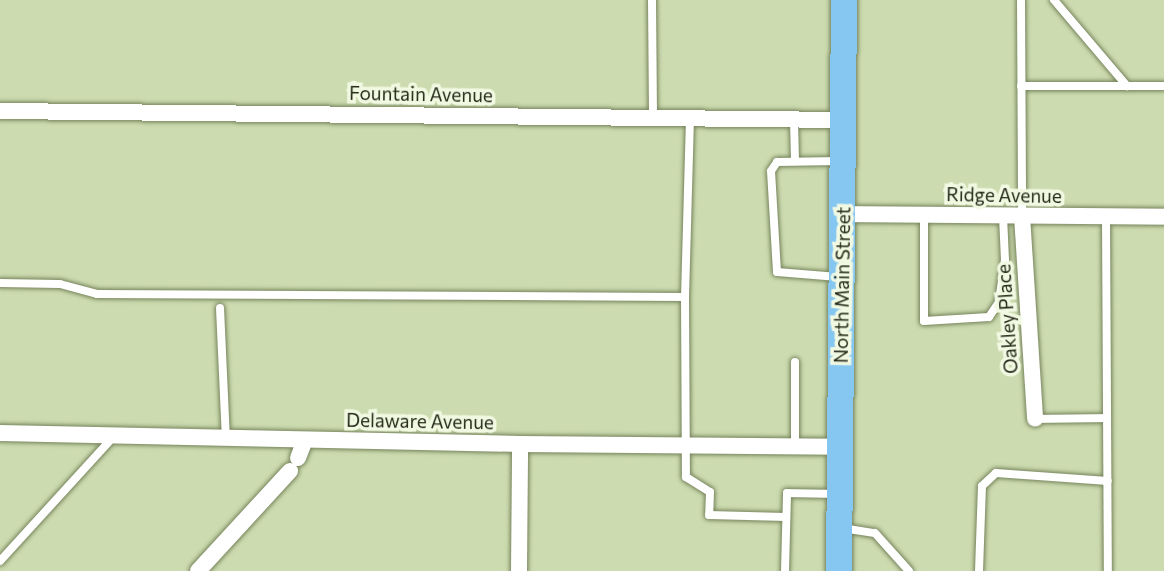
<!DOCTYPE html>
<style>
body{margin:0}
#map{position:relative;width:1164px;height:571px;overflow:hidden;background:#cddcb0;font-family:Commissioner,sans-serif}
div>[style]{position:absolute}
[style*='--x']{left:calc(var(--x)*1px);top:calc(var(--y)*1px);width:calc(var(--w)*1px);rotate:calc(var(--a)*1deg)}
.roads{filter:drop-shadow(0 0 2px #77845c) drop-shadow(0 0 2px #77845c)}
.lane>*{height:8px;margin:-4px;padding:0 4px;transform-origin:4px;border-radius:4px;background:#fff}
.street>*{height:16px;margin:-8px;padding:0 8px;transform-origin:8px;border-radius:8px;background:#fff}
.primary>*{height:26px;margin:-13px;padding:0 13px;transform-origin:13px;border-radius:13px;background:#85c7f1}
span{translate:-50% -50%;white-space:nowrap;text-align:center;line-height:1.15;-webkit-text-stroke:7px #f2f9e3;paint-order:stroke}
.street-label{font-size:19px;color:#252a19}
</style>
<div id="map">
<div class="roads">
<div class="lane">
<div style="--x:652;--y:0;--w:118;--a:89.5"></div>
<div style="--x:1021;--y:0;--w:216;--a:89.7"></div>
<div style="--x:1054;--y:0;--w:113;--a:49.7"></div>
<div style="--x:1021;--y:86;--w:143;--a:0"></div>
<div style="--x:690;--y:118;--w:179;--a:91.6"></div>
<div style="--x:685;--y:297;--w:180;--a:89.7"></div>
<div style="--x:686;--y:477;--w:28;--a:32"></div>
<div style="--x:710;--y:492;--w:23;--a:92"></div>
<div style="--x:709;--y:515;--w:77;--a:1.5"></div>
<div style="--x:794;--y:120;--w:41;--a:88.6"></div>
<div style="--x:924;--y:214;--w:107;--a:90"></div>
<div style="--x:924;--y:321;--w:65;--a:-3.5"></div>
<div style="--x:989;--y:317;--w:18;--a:-56"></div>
<div style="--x:999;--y:302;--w:42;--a:-81.9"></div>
<div style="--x:1005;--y:260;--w:44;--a:-92.6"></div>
<div style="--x:1106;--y:217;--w:354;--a:89.7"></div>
<div style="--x:838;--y:277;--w:61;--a:-175.3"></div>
<div style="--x:777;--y:272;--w:101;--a:-93.4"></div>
<div style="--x:771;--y:171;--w:11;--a:-56"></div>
<div style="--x:777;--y:162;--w:62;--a:-0.9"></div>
<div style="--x:0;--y:283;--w:60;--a:1"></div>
<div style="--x:60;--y:284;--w:38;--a:15"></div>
<div style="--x:97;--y:294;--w:588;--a:0.29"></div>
<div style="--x:220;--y:308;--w:130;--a:87.4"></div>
<div style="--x:795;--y:362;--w:85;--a:90"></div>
<div style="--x:1035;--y:419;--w:72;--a:-0.8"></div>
<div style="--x:842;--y:528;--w:33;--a:9"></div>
<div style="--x:875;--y:533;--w:51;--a:48.2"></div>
<div style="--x:0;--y:561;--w:169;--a:-47.6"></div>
<div style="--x:785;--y:571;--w:78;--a:-88.5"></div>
<div style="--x:787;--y:493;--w:49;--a:1.2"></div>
<div style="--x:979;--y:571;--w:85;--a:-88"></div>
<div style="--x:982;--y:486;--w:19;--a:-43"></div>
<div style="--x:996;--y:473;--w:112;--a:4.1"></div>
</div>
<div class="street">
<div style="--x:0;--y:111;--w:842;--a:0.61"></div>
<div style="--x:843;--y:214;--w:321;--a:0.5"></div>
<div style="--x:1022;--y:216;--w:203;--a:86.3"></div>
<div style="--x:0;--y:433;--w:520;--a:1.21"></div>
<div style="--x:520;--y:444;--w:319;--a:0.5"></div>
<div style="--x:298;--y:458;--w:19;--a:-69"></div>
<div style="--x:198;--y:571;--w:136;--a:-47.4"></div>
<div style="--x:519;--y:571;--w:127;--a:-89.5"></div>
</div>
<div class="primary">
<div style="--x:839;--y:571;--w:571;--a:-89.5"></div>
</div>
</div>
<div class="street-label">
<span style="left:421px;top:94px;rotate:1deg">Fountain Avenue</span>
<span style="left:1004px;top:195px;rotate:1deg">Ridge Avenue</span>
<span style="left:842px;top:285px;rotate:-89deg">North Main Street</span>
<span style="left:1007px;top:319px;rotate:-94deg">Oakley Place</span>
<span style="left:420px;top:421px;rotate:1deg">Delaware Avenue</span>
</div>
</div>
